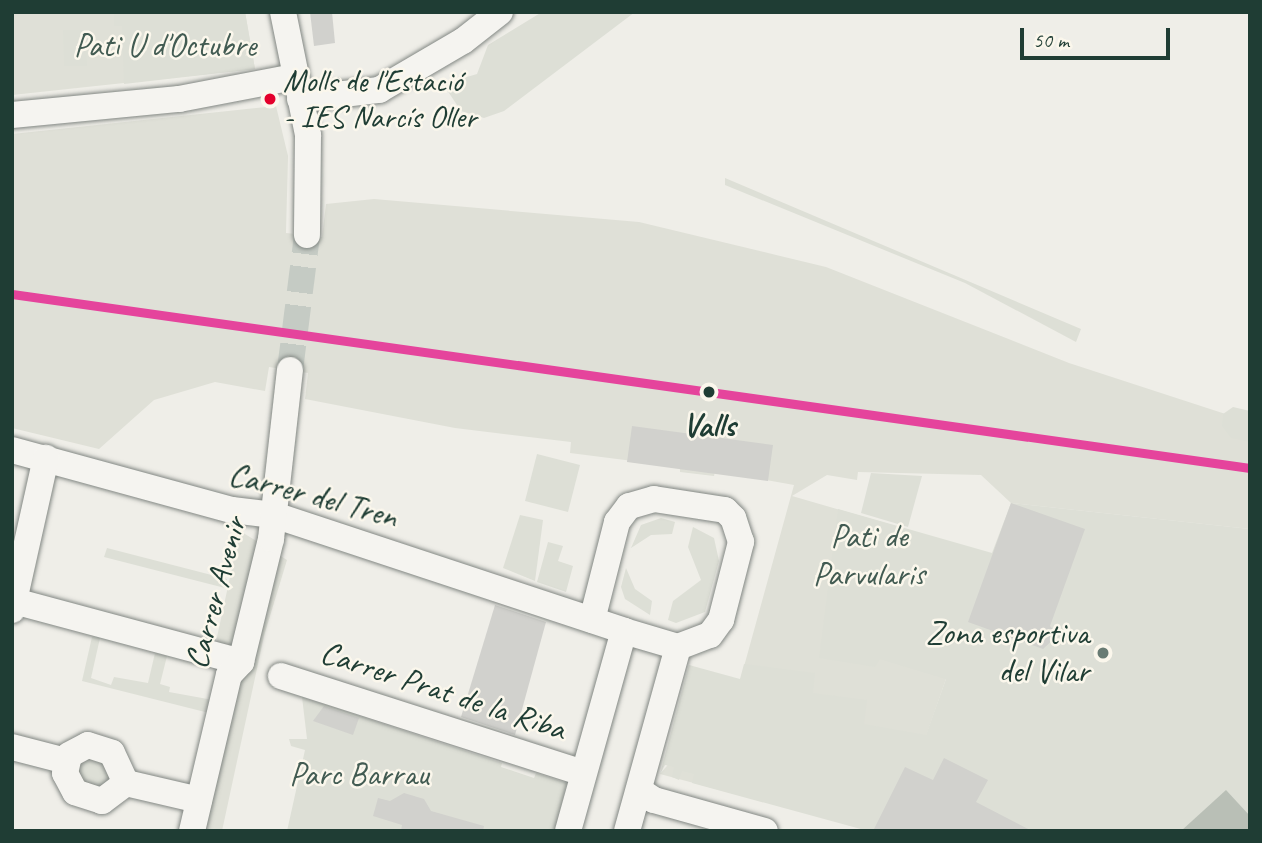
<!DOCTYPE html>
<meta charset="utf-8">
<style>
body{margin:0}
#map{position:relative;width:1262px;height:843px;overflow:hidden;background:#efeee8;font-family:Caveat,sans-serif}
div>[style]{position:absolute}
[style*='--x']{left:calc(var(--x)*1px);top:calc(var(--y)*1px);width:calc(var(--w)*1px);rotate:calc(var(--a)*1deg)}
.built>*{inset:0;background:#dfe0d7}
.green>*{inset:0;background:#dddfd6}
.water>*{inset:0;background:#b9bfb6}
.building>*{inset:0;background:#d1d1cd}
.minor-tunnel>*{height:26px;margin-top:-13px;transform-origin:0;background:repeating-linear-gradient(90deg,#c5cbc4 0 26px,transparent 0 39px)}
.roads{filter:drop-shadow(0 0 2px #828783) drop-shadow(0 0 2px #828783)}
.minor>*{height:26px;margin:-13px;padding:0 13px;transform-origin:13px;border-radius:13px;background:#f5f4f0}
.rail-1>*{height:9px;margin:-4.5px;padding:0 4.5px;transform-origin:4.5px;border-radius:4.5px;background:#e5449c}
.dots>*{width:19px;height:19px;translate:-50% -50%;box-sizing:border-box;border:4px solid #fbf7ec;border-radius:50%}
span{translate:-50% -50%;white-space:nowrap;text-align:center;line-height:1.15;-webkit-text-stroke:5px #fbf7ec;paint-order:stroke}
.bus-label{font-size:31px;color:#1f3d34}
.left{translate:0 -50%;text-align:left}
.park-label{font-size:33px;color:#425b52}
.stop-label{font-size:33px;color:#1f3d34;font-weight:700}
.street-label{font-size:33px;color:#1f3d34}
.poi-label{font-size:33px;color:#1f3d34}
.right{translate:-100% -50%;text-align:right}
.frame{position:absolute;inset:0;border:14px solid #1f3d34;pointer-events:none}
.scale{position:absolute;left:1020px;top:28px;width:150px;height:32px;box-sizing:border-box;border:4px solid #1f3d34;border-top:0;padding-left:9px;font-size:21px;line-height:24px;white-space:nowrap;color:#1f3d34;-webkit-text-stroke:5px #fbf7ec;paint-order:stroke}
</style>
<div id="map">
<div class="built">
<div style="clip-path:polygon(12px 12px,245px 12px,255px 69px,12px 95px)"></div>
<div style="clip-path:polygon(276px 106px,288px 156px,286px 233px,322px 237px,326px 204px,374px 199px,639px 222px,826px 267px,1069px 363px,1250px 422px,1250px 529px,1011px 503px,981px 475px,858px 472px,857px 480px,827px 475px,792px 496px,954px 543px,947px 676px,926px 736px,873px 831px,660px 774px,740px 681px,794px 485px,715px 471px,714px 476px,680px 472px,680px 467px,570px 453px,571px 442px,455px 428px,305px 399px,308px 373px,269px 367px,265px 391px,215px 382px,154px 400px,99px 449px,12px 428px,12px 134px)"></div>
<div style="clip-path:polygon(240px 531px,287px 560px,264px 636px,222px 831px,182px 831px,220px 670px,217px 637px)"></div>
</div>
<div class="green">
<div style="clip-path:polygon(114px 12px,245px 12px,255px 69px,124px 84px,122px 26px,114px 26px)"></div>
<div style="clip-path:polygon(542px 12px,635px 12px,504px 111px,484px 118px,461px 111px,443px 84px,477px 74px,488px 45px)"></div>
<div style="clip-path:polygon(63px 30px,86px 30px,87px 66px,64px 66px)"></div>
<div style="clip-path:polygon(725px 178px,1081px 329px,1076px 342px,965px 283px,725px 185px)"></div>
<div style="clip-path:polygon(1233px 407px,1250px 411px,1250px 442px,1231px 438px,1222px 426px,1223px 414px)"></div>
<div style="clip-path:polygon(537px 454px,580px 465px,568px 512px,525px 501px)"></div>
<div style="clip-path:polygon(871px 473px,922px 476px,908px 527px,861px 513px)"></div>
<div style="clip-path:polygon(1011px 503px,1250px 529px,1250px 831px,868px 831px,692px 783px,694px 774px,682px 771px,679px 780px,672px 777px,674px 767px,665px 765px,660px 774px,689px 665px,740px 679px,744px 664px,815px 673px,813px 693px,867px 700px,864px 724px,926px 735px,946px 679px,880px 659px,875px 667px,819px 658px,838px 509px,992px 553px)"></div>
<div style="clip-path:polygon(520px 515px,543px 520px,535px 581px,503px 568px)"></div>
<div style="clip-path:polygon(661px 518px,675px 522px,672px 534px,651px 535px,631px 548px,641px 525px)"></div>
<div style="clip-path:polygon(693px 527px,714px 538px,719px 561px,705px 612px,676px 623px,668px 620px,673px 601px,701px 580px,688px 547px)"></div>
<div style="clip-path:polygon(548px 542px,563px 546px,558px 561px,573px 566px,566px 592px,537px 582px)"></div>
<div style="clip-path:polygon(107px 548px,227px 579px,225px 588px,104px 557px)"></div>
<div style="clip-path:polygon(626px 568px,635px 589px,652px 601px,650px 615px,625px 599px,621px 587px)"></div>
<div style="clip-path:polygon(92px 637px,100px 638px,91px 678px,111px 685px,114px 677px,148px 683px,155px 653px,167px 656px,160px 684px,170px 687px,169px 692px,213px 700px,209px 713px,82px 681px)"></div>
<div style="clip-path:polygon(302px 697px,502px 763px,501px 767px,534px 778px,536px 773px,567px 783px,555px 829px,287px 831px,305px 750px,291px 746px,289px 739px,307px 739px)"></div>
<div style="clip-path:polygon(93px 753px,115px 776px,90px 793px,76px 770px,78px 761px)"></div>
</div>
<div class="water">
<div style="clip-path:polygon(1226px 790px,1250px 816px,1250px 830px,1181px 831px)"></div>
</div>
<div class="building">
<div style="clip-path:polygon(310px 12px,332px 12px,335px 43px,314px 46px)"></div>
<div style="clip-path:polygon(632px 426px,773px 445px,768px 481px,627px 462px)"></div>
<div style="clip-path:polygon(1011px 503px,1085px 529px,1050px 626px,1058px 635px,1043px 649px,968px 622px)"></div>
<div style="clip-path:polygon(495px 605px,546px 622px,515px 735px,461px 717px)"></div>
<div style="clip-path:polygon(324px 706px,359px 718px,353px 735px,313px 721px)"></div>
<div style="clip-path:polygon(944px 758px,988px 780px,976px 802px,1032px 831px,873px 831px,905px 767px,933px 780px)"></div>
<div style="clip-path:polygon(404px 793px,424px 799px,431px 811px,484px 826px,483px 831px,401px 831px,402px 825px,373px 816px,378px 798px,390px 801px)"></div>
</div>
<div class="minor-tunnel">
<div style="--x:290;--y:370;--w:136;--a:-82.8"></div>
</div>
<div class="roads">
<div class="minor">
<div style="--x:283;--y:12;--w:126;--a:78.5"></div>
<div style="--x:308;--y:135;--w:100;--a:90.6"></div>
<div style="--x:300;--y:99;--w:80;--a:-6.5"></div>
<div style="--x:379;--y:90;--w:97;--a:-30.3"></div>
<div style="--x:463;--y:41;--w:47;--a:-38.1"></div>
<div style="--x:12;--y:115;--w:168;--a:-5.5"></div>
<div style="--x:179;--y:99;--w:117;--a:-10.8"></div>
<div style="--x:12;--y:450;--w:228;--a:15.3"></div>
<div style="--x:232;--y:510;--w:42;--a:6.8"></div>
<div style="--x:274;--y:515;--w:369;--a:18.3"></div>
<div style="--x:624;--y:631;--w:56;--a:16.5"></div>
<div style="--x:678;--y:647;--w:34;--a:-21"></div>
<div style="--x:710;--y:635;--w:19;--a:-54"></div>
<div style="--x:721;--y:620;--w:81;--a:-75.6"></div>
<div style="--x:741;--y:542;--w:25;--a:-108"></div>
<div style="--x:733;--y:518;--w:11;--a:-135"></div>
<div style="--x:725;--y:510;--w:72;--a:-171.2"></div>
<div style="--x:654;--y:499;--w:26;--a:164"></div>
<div style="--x:629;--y:506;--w:20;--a:127"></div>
<div style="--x:617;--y:522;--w:101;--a:104.3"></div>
<div style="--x:14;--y:601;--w:235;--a:15"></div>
<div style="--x:12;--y:610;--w:156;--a:-77.4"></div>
<div style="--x:281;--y:676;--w:317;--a:17.8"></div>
<div style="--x:88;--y:745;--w:25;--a:18"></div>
<div style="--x:112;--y:753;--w:33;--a:65"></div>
<div style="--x:126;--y:783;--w:30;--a:143"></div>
<div style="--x:102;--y:801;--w:28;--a:-162"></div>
<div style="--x:75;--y:792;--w:21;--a:-118"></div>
<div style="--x:65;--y:773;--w:18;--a:-77"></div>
<div style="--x:69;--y:755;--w:21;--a:-28"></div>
<div style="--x:12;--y:747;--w:56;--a:14.5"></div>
<div style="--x:126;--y:783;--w:75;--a:13.1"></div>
<div style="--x:639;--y:790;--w:18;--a:34"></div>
<div style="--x:654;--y:800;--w:115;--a:15.6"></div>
<div style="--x:192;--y:831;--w:160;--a:-76.7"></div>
<div style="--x:229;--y:675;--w:18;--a:-47"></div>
<div style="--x:241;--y:662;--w:127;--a:-76.3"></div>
<div style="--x:271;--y:539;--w:170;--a:-83.6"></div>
<div style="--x:568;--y:831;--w:208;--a:-74.4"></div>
<div style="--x:627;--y:831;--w:191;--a:-74.5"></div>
</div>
</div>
<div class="rail-1">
<div style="--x:12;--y:294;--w:1250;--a:8"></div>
</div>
<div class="dots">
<div style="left:270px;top:99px;background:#e4002b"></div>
<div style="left:709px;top:392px;background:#1f3d34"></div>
<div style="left:1103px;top:653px;background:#687b73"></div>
</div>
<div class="bus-label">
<span class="left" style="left:283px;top:99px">Molls de l'Estació<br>- IES Narcís Oller</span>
</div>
<div class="park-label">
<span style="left:165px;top:46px">Pati U d'Octubre</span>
<span style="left:869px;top:556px">Pati de<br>Parvularis</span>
<span style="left:359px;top:775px">Parc Barrau</span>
</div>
<div class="stop-label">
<span style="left:709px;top:426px">Valls</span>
</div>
<div class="street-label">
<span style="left:313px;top:496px;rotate:15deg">Carrer del Tren</span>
<span style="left:216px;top:593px;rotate:-75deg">Carrer Avenir</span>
<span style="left:443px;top:691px;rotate:18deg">Carrer Prat de la Riba</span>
</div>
<div class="poi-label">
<span class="right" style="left:1089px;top:653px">Zona esportiva<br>del Vilar</span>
</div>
<div class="frame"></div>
<div class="scale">50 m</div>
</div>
